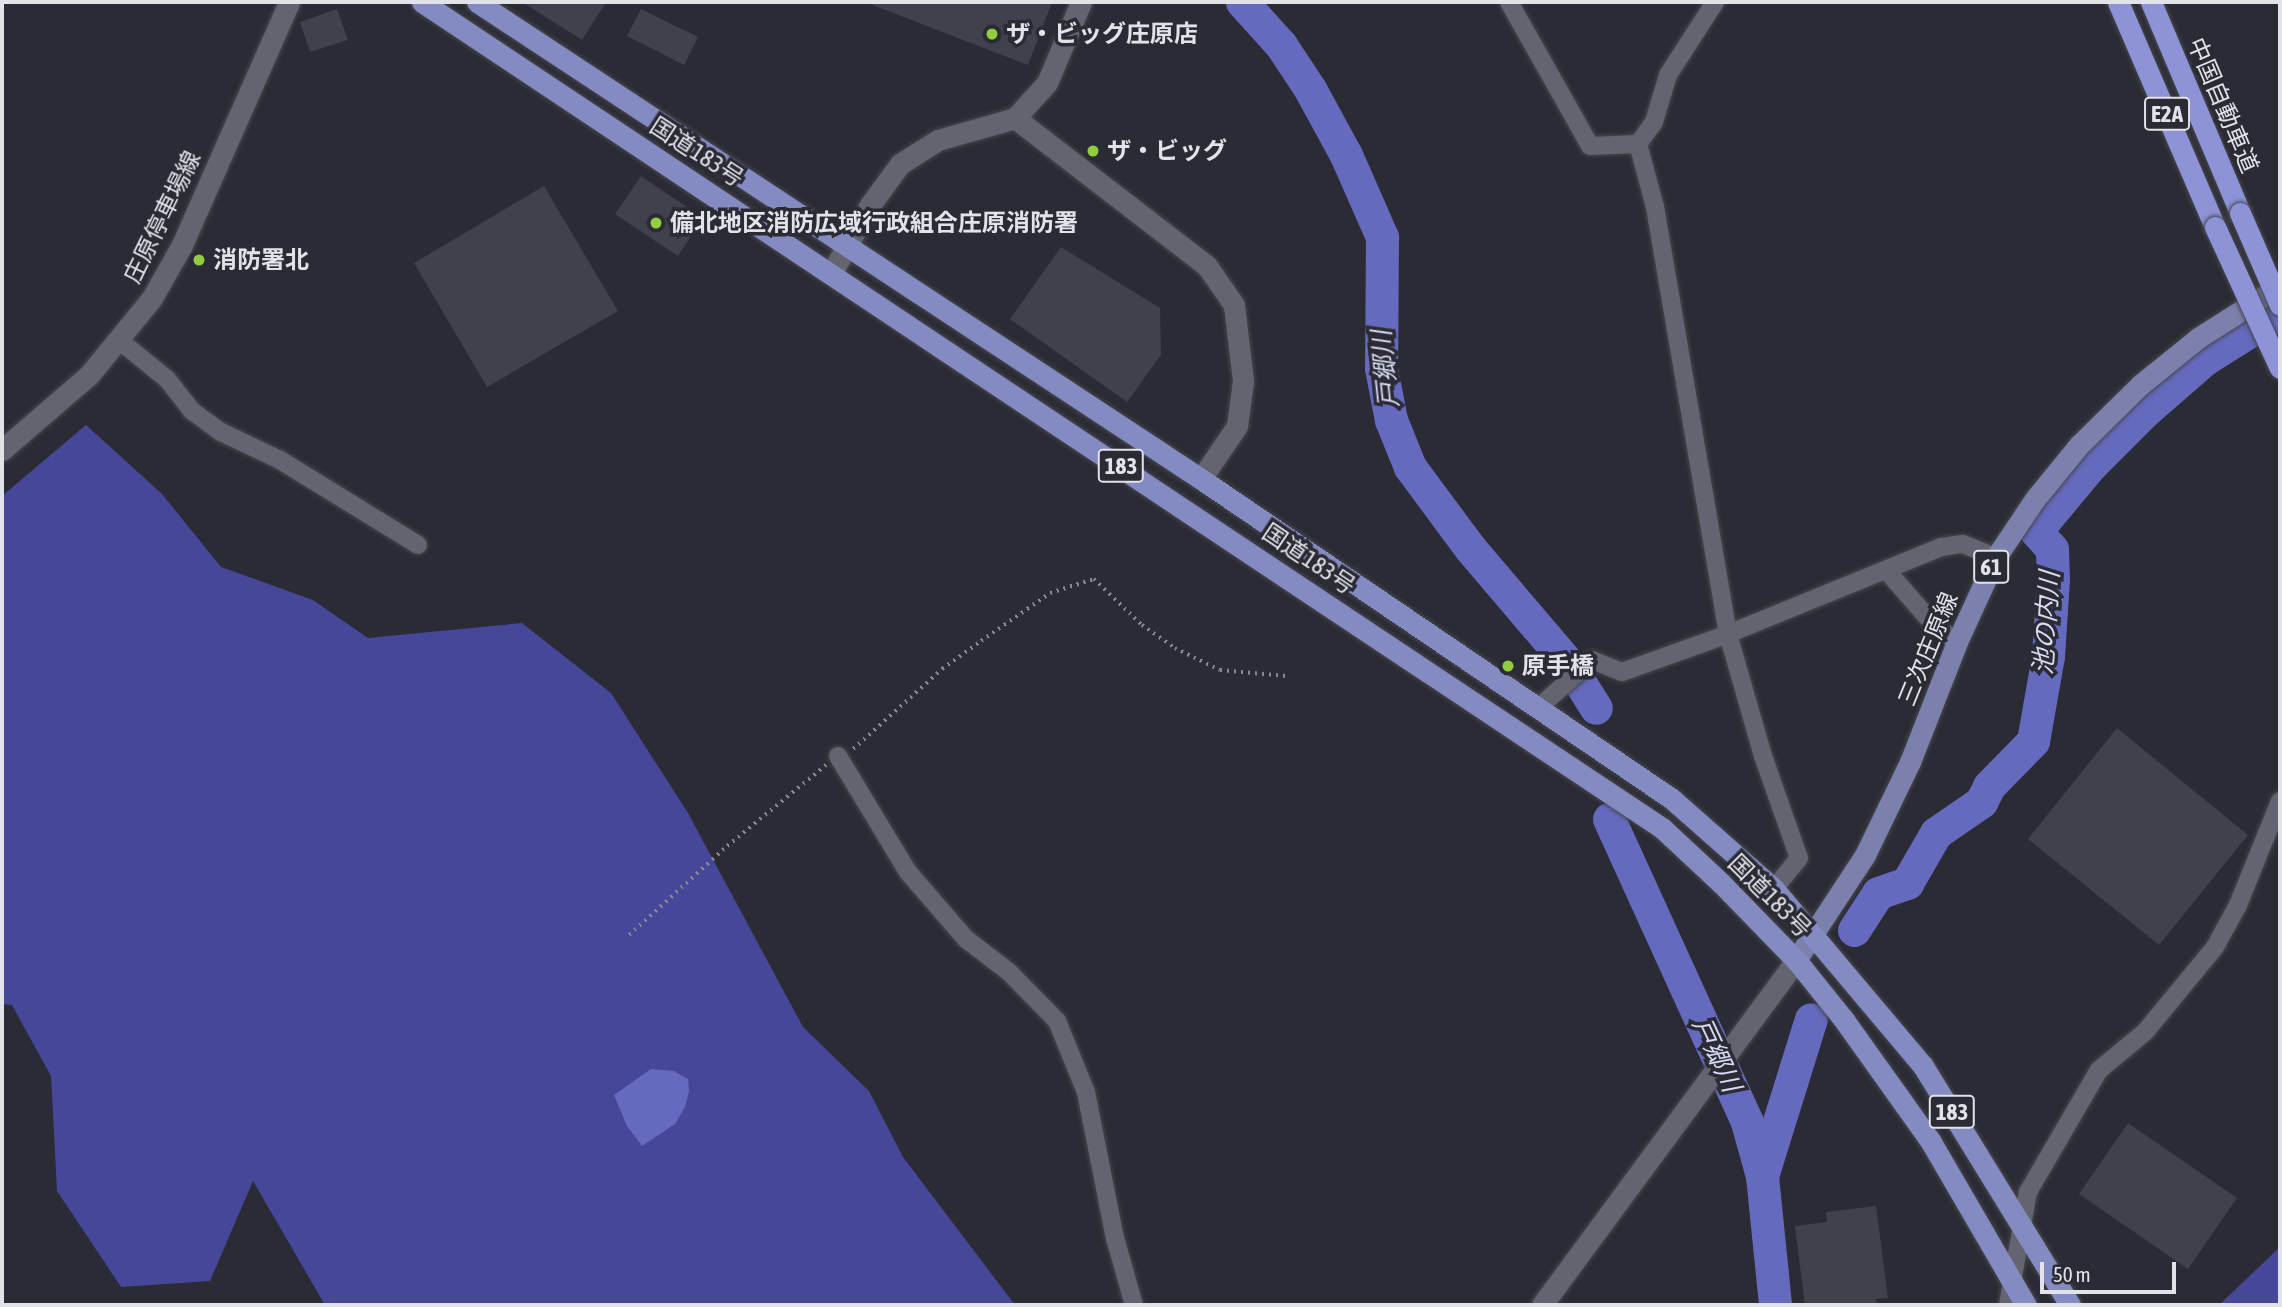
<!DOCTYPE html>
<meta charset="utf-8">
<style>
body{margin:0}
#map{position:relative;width:2282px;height:1307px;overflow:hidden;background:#2a2b34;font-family:"Asap Condensed","Noto Sans JP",sans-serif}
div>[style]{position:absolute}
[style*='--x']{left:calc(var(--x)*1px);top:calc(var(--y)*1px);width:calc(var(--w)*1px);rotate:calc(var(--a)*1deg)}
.forest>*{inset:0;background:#474799}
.water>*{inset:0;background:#666abf}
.river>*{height:33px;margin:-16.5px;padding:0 16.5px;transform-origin:16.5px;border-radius:16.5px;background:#666abf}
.building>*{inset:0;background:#40414a}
.path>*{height:3.5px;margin-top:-1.75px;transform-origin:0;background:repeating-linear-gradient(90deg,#888990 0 2px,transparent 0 7px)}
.roads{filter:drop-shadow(0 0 2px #45464d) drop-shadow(0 0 2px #45464d)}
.minor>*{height:18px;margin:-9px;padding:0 9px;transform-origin:9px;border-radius:9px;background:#63646f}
.tertiary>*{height:21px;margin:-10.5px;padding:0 10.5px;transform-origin:10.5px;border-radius:10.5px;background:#63646f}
.secondary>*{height:21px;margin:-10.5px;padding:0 10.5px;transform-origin:10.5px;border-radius:10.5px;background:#63646f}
.primary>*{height:21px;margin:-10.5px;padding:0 10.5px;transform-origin:10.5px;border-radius:10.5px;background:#7c80ad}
.trunk>*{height:21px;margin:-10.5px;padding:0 10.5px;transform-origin:10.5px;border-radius:10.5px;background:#848ac2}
.motorway>*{height:21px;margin:-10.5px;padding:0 10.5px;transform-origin:10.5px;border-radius:10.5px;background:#8d93d6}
.bridges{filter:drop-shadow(0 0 2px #45464d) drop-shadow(0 0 2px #45464d)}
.motorway-bridge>*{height:21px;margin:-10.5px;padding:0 10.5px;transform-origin:10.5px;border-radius:10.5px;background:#8d93d6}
.dots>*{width:19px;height:19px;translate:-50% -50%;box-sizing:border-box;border:4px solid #2a2b34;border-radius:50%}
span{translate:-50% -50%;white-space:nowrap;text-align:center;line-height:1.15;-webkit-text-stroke:7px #2a2b34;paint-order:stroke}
.shield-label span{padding:2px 5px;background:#2a2b34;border:2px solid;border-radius:5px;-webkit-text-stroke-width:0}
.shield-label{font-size:23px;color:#e2e3e9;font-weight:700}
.poi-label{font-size:24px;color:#e2e3e9;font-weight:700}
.left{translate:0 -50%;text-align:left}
.street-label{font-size:24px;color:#e2e3e9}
.water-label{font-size:26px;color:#d7daf1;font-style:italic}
.frame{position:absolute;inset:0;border:4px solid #e2e3e9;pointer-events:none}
.scale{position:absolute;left:2040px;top:1262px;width:136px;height:32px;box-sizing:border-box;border:4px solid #e2e3e9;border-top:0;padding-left:9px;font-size:21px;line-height:24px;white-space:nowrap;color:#e2e3e9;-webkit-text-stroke:5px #2a2b34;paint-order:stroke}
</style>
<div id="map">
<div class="forest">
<div style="clip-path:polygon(86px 425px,162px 494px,221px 567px,313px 600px,368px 638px,522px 623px,611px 693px,688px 813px,803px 1027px,869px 1091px,903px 1157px,1015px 1305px,325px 1305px,253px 1181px,210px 1281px,121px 1287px,57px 1191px,51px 1076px,12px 1005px,2px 1004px,2px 496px)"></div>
<div style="clip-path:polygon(2280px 1247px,2280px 1305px,2219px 1305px)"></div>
</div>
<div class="water">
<div style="clip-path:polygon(651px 1069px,674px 1071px,688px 1079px,689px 1091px,685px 1107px,675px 1124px,642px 1146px,627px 1126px,614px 1095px)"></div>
</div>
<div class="river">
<div style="--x:1242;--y:2;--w:58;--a:47.8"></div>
<div style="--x:1281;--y:45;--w:53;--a:56.6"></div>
<div style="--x:1310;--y:89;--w:75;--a:61.4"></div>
<div style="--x:1346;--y:155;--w:90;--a:66.3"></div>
<div style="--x:1382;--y:237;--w:131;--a:90.4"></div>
<div style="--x:1381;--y:368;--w:53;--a:79.1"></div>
<div style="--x:1391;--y:420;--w:51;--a:68"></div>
<div style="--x:1410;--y:467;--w:101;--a:53.5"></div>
<div style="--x:1470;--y:548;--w:150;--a:49.6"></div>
<div style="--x:1567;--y:662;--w:54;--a:57.8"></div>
<div style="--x:1609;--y:819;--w:333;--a:65.5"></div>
<div style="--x:1747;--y:1122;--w:56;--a:74.5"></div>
<div style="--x:1762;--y:1176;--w:130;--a:84.2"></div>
<div style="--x:1854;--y:930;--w:44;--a:-57"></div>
<div style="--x:1878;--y:893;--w:31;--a:-19"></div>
<div style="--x:1907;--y:883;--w:58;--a:-59.9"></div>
<div style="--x:1936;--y:833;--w:55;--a:-34.6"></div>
<div style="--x:1981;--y:802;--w:18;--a:-63"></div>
<div style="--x:1989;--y:786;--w:63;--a:-45.6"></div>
<div style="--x:2033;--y:741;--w:86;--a:-80"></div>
<div style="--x:2048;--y:656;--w:77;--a:-86.3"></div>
<div style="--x:2053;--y:579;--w:30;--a:-92"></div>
<div style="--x:2052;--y:549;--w:24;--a:-132"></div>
<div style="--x:2036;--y:531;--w:85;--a:-50.3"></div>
<div style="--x:2090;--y:466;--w:76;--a:-45"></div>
<div style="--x:2144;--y:412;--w:81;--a:-41"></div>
<div style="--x:2205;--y:359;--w:89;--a:-32.1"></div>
<div style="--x:1762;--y:1176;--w:164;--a:-72.7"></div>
</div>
<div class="building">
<div style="clip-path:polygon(522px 2px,606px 2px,582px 40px)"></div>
<div style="clip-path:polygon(865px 2px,1052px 2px,1028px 65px)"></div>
<div style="clip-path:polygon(337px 9px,348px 40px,310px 52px,300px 22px)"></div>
<div style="clip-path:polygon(641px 9px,698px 37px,684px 65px,627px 36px)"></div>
<div style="clip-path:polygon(641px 176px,703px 218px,678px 256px,615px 214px)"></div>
<div style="clip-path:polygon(544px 186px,618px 311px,487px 387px,414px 263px)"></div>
<div style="clip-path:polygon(1061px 247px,1160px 308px,1161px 355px,1127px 402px,1010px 319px)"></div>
<div style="clip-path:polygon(2117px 728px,2248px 835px,2159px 945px,2028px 839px)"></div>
<div style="clip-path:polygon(2128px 1123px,2237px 1198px,2188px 1269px,2079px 1194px)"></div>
<div style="clip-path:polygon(1876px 1206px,1888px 1298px,1876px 1299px,1877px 1305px,1805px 1305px,1795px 1226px,1827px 1222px,1826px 1212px)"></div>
</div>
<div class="path">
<div style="--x:853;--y:749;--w:120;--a:-42"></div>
<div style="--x:942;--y:669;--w:48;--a:-35.7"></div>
<div style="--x:981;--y:641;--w:84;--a:-34.8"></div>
<div style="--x:1050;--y:593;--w:46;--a:-17.7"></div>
<div style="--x:1094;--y:579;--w:66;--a:43.8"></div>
<div style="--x:1142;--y:625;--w:40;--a:34.9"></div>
<div style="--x:1175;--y:648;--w:50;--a:26.1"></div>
<div style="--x:1220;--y:670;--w:67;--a:5.1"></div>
<div style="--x:629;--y:935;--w:132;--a:-42.2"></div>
<div style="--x:727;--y:846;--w:128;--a:-39.3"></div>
</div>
<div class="roads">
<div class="minor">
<div style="--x:1509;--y:2;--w:165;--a:60.6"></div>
<div style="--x:1590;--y:146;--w:48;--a:-2.4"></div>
<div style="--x:1638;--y:144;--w:65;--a:74.9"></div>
<div style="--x:1655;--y:207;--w:433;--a:80.3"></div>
<div style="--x:1728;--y:634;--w:127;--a:74"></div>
<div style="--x:1763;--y:756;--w:108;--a:70.6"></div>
<div style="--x:1799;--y:858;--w:40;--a:129"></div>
<div style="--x:1638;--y:144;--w:27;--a:-54"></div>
<div style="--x:1654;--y:122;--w:49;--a:-73.4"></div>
<div style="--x:1668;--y:75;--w:87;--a:-57.2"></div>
<div style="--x:120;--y:341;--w:60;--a:39"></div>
<div style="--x:167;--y:379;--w:41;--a:52"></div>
<div style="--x:192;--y:411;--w:36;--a:36"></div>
<div style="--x:221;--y:432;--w:65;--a:25.4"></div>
<div style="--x:280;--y:460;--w:162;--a:31.6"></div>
<div style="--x:1887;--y:571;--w:73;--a:48.9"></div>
<div style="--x:1935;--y:626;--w:27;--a:36"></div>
<div style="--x:1538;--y:708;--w:72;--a:-41.6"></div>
<div style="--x:1592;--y:660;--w:32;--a:22"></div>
<div style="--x:1622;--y:672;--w:113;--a:-19.7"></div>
<div style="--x:1728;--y:634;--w:230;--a:-22.2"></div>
<div style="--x:1941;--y:547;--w:22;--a:-8"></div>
<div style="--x:1963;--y:544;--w:35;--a:22"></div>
<div style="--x:838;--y:756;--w:135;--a:58.9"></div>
<div style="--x:908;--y:872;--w:89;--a:49.1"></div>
<div style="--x:966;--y:939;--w:54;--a:37.5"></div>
<div style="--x:1009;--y:972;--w:69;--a:45.6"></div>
<div style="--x:1057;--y:1021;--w:77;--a:67.8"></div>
<div style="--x:1086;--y:1092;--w:149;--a:78.8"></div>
<div style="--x:1115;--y:1238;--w:70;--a:74.2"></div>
<div style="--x:2008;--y:1305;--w:115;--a:-80"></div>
<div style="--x:2028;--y:1192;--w:141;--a:-59.8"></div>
<div style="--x:2099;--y:1070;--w:60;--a:-39.6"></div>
<div style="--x:2145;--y:1032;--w:110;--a:-50.5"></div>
<div style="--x:2215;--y:947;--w:48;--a:-61.3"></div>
<div style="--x:2238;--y:905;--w:112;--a:-68"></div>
</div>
<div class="tertiary">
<div style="--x:1015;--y:118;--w:242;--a:37.6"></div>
<div style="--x:1207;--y:266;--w:47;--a:55.3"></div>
<div style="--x:1234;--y:305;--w:77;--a:83.2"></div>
<div style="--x:1243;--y:381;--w:45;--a:97.6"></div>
<div style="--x:1237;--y:426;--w:64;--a:124.2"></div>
<div style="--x:832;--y:272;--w:77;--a:-60.4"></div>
<div style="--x:870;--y:205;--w:51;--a:-53.8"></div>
<div style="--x:900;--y:164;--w:45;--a:-32.3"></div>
<div style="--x:938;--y:140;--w:80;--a:-15.9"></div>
<div style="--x:1015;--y:118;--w:47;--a:-47.6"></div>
<div style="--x:1047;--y:83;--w:88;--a:-67.2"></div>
<div style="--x:1542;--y:1305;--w:428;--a:-53.6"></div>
</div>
<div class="secondary">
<div style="--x:2;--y:450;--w:115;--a:-40.8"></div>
<div style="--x:89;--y:375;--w:99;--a:-50.7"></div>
<div style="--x:152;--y:298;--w:61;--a:-60.5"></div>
<div style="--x:182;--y:245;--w:266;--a:-66.2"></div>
</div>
<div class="primary">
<div style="--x:1796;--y:960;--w:126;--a:-56.7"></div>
<div style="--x:1865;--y:855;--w:103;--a:-64.2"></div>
<div style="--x:1910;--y:762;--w:129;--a:-68.6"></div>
<div style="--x:1957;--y:642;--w:94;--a:-65.4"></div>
<div style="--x:1996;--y:557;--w:70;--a:-56.1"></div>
<div style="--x:2035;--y:499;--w:70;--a:-50.8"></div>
<div style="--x:2079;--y:445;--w:86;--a:-44.5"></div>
<div style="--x:2140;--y:385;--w:75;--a:-39"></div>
<div style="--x:2198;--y:338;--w:97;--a:-32.4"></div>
</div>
<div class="trunk">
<div style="--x:422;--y:2;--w:1490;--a:33.67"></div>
<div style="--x:1662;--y:828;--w:81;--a:43"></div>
<div style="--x:1721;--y:883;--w:107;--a:45.8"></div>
<div style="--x:1796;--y:960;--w:77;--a:51.3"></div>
<div style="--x:1844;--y:1020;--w:150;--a:54.5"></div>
<div style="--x:1931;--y:1142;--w:189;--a:59.8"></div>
<div style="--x:477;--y:2;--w:867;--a:33.38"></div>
<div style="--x:1201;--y:479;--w:569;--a:34.19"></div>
<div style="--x:1672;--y:799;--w:136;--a:41.4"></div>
<div style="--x:1774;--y:889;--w:231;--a:49.9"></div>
<div style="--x:1923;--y:1066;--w:281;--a:58.4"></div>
</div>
<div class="motorway">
<div style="--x:2118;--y:2;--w:245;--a:66.7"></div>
<div style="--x:2151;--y:2;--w:229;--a:67.1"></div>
</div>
</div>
<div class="bridges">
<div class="motorway-bridge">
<div style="--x:2240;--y:213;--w:100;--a:66.5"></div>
<div style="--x:2215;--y:227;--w:155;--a:65.3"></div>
</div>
</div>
<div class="dots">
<div style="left:992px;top:34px;background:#92cd3f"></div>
<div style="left:1093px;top:151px;background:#92cd3f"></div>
<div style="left:656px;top:223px;background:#92cd3f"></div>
<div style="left:199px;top:260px;background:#92cd3f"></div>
<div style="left:1508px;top:666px;background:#92cd3f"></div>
</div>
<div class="shield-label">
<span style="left:2167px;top:114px">E2A</span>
<span style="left:1121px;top:466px">183</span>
<span style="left:1991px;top:567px">61</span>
<span style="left:1952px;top:1112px">183</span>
</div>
<div class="poi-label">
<span class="left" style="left:1006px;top:34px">ザ・ビッグ庄原店</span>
<span class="left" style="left:1107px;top:151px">ザ・ビッグ</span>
<span class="left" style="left:670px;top:223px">備北地区消防広域行政組合庄原消防署</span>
<span class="left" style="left:213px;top:260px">消防署北</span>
<span class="left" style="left:1522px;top:666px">原手橋</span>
</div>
<div class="street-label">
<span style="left:2223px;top:105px;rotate:67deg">中国自動車道</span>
<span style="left:697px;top:152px;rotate:33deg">国道183号</span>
<span style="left:162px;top:217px;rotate:-64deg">庄原停車場線</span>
<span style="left:1309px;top:559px;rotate:34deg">国道183号</span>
<span style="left:1928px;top:649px;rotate:-68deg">三次庄原線</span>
<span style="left:1770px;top:896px;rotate:45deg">国道183号</span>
</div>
<div class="water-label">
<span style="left:1386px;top:369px;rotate:-96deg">戸郷川</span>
<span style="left:2047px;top:623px;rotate:-86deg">池の内川</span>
<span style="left:1716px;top:1055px;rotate:65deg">戸郷川</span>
</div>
<div class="frame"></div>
<div class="scale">50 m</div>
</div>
